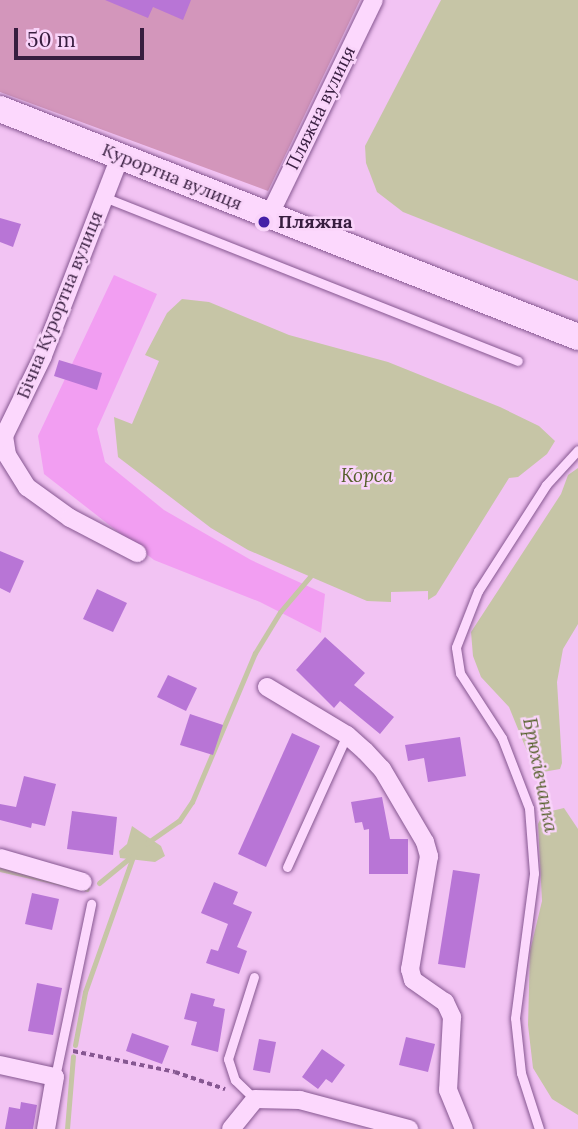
<!DOCTYPE html>
<meta charset="utf-8">
<style>
body{margin:0}
#map{position:relative;width:578px;height:1129px;overflow:hidden;background:#f2c3f3;font-family:Lora,serif}
div>[style]{position:absolute}
[style*='--x']{left:calc(var(--x)*1px);top:calc(var(--y)*1px);width:calc(var(--w)*1px);rotate:calc(var(--a)*1deg)}
.green>*{inset:0;background:#d396bb}
.sand>*{inset:0;background:#f29ef2}
.water>*{inset:0;background:#c6c5a6}
.stream>*{height:5px;margin:-2.5px;padding:0 2.5px;transform-origin:2.5px;border-radius:2.5px;background:#c6c5a6}
.building>*{inset:0;background:#b875d6}
.path>*{height:3.5px;margin-top:-1.75px;transform-origin:0;background:repeating-linear-gradient(90deg,#865791 0 5px,transparent 0 8.5px)}
.roads{filter:drop-shadow(0 0 2px #865791) drop-shadow(0 0 2px #865791)}
.service>*{height:9px;margin:-4.5px;padding:0 4.5px;transform-origin:4.5px;border-radius:4.5px;background:#fcd8fd}
.minor>*{height:18px;margin:-9px;padding:0 9px;transform-origin:9px;border-radius:9px;background:#fcd8fd}
.secondary>*{height:26px;margin:-13px;padding:0 13px;transform-origin:13px;border-radius:13px;background:#fcd8fd}
.dots>*{width:19px;height:19px;translate:-50% -50%;box-sizing:border-box;border:4px solid #f9d4fa;border-radius:50%}
span{translate:-50% -50%;white-space:nowrap;text-align:center;line-height:1.15;-webkit-text-stroke:5px #f9d4fa;paint-order:stroke}
.street-label{font-size:18px;color:#371d3f}
.poi-label{font-size:18px;color:#371d3f;font-weight:700}
.left{translate:0 -50%;text-align:left}
.water-label{font-size:19px;color:#55602b;font-style:italic}
.scale{position:absolute;left:14px;top:28px;width:130px;height:32px;box-sizing:border-box;border:4px solid #371d3f;border-top:0;padding-left:9px;font-size:21px;line-height:24px;white-space:nowrap;color:#371d3f;-webkit-text-stroke:5px #f9d4fa;paint-order:stroke}
</style>
<div id="map">
<div class="green">
<div style="clip-path:polygon(0 0,360px 0,268px 191px,0 92px)"></div>
</div>
<div class="sand">
<div style="clip-path:polygon(114px 275px,157px 294px,97px 429px,105px 462px,164px 510px,251px 560px,325px 594px,321px 633px,260px 602px,154px 560px,44px 474px,38px 436px)"></div>
</div>
<div class="water">
<div style="clip-path:polygon(441px 0,578px 0,578px 281px,403px 212px,377px 192px,366px 163px,365px 146px)"></div>
<div style="clip-path:polygon(182px 299px,209px 302px,289px 335px,388px 362px,500px 407px,539px 426px,555px 441px,547px 454px,518px 477px,509px 478px,436px 595px,428px 600px,428px 591px,391px 592px,391px 602px,367px 601px,248px 550px,211px 528px,118px 457px,114px 417px,132px 424px,159px 361px,145px 355px,167px 313px)"></div>
<div style="clip-path:polygon(578px 468px,578px 624px,563px 649px,557px 682px,562px 763px,560px 769px,543px 772px,527px 751px,509px 707px,481px 677px,473px 656px,471px 632px,561px 494px,568px 475px)"></div>
<div style="clip-path:polygon(564px 808px,578px 829px,578px 1115px,552px 1099px,533px 1068px,528px 1025px,530px 951px,542px 901px,538px 824px,543px 813px)"></div>
<div style="clip-path:polygon(132px 826px,161px 846px,165px 856px,155px 862px,120px 858px,119px 851px,127px 844px)"></div>
</div>
<div class="stream">
<div style="--x:538;--y:763;--w:56;--a:77.7"></div>
<div style="--x:147;--y:843;--w:39;--a:-35"></div>
<div style="--x:179;--y:821;--w:23;--a:-56"></div>
<div style="--x:192;--y:802;--w:162;--a:-67.1"></div>
<div style="--x:255;--y:653;--w:48;--a:-58.6"></div>
<div style="--x:280;--y:612;--w:51;--a:-49.8"></div>
<div style="--x:0;--y:869;--w:89;--a:12.9"></div>
<div style="--x:99;--y:883;--w:43;--a:-39.3"></div>
<div style="--x:75;--y:1045;--w:54;--a:-79.3"></div>
<div style="--x:85;--y:992;--w:146;--a:-70.5"></div>
<div style="--x:67;--y:1129;--w:73;--a:-85.3"></div>
</div>
<div class="building">
<div style="clip-path:polygon(105px 0,191px 0,183px 20px,153px 7px,148px 18px)"></div>
<div style="clip-path:polygon(0 218px,21px 224px,13px 247px,0 242px)"></div>
<div style="clip-path:polygon(59px 360px,102px 373px,97px 390px,54px 376px)"></div>
<div style="clip-path:polygon(0 551px,24px 561px,10px 593px,0 588px)"></div>
<div style="clip-path:polygon(97px 589px,127px 603px,113px 632px,83px 619px)"></div>
<div style="clip-path:polygon(325px 637px,365px 673px,354px 685px,394px 717px,380px 734px,340px 701px,334px 708px,296px 670px)"></div>
<div style="clip-path:polygon(168px 675px,197px 688px,186px 711px,157px 697px)"></div>
<div style="clip-path:polygon(190px 714px,223px 725px,213px 755px,180px 745px)"></div>
<div style="clip-path:polygon(292px 733px,320px 746px,266px 867px,238px 854px)"></div>
<div style="clip-path:polygon(460px 737px,466px 776px,428px 782px,424px 758px,408px 761px,405px 745px)"></div>
<div style="clip-path:polygon(24px 776px,56px 784px,45px 826px,32px 823px,31px 828px,0 820px,0 804px,16px 807px)"></div>
<div style="clip-path:polygon(382px 797px,390px 839px,408px 839px,408px 874px,369px 874px,369px 829px,364px 830px,362px 822px,355px 823px,351px 802px)"></div>
<div style="clip-path:polygon(72px 811px,117px 817px,113px 855px,67px 849px)"></div>
<div style="clip-path:polygon(453px 870px,480px 874px,465px 968px,438px 964px)"></div>
<div style="clip-path:polygon(214px 882px,238px 892px,233px 904px,252px 912px,237px 947px,247px 951px,239px 974px,206px 963px,211px 949px,218px 951px,228px 924px,201px 913px)"></div>
<div style="clip-path:polygon(32px 893px,59px 899px,52px 930px,25px 924px)"></div>
<div style="clip-path:polygon(37px 983px,62px 988px,53px 1035px,28px 1031px)"></div>
<div style="clip-path:polygon(191px 993px,215px 999px,213px 1006px,225px 1009px,218px 1052px,191px 1045px,197px 1022px,184px 1019px)"></div>
<div style="clip-path:polygon(132px 1033px,169px 1046px,162px 1064px,126px 1051px)"></div>
<div style="clip-path:polygon(406px 1037px,435px 1044px,428px 1072px,399px 1065px)"></div>
<div style="clip-path:polygon(259px 1039px,276px 1042px,270px 1073px,253px 1070px)"></div>
<div style="clip-path:polygon(322px 1049px,345px 1065px,332px 1083px,326px 1079px,318px 1089px,302px 1077px)"></div>
<div style="clip-path:polygon(21px 1102px,37px 1105px,33px 1129px,5px 1129px,9px 1107px,20px 1109px)"></div>
</div>
<div class="path">
<div style="--x:73;--y:1051;--w:104;--a:11.6"></div>
<div style="--x:175;--y:1072;--w:53;--a:18.8"></div>
</div>
<div class="roads">
<div class="service">
<div style="--x:104;--y:197;--w:445;--a:21.6"></div>
<div style="--x:287;--y:867;--w:145;--a:-65.6"></div>
<div style="--x:254;--y:977;--w:86;--a:107.6"></div>
<div style="--x:228;--y:1059;--w:22;--a:72"></div>
<div style="--x:235;--y:1080;--w:28;--a:44"></div>
<div style="--x:55;--y:1077;--w:177;--a:-78.2"></div>
<div style="--x:539;--y:1129;--w:59;--a:-107.8"></div>
<div style="--x:521;--y:1073;--w:55;--a:-96.2"></div>
<div style="--x:515;--y:1018;--w:146;--a:-82.5"></div>
<div style="--x:534;--y:873;--w:65;--a:-94.4"></div>
<div style="--x:529;--y:808;--w:75;--a:-111.1"></div>
<div style="--x:502;--y:738;--w:77;--a:-122.9"></div>
<div style="--x:460;--y:673;--w:26;--a:-99"></div>
<div style="--x:456;--y:647;--w:60;--a:-68.6"></div>
<div style="--x:478;--y:591;--w:126;--a:-57.3"></div>
<div style="--x:546;--y:485;--w:47;--a:-47.6"></div>
</div>
<div class="minor">
<div style="--x:120;--y:157;--w:213;--a:111.2"></div>
<div style="--x:43;--y:356;--w:89;--a:116"></div>
<div style="--x:4;--y:436;--w:19;--a:81"></div>
<div style="--x:7;--y:455;--w:38;--a:58"></div>
<div style="--x:27;--y:487;--w:53;--a:35.8"></div>
<div style="--x:70;--y:518;--w:76;--a:27.6"></div>
<div style="--x:269;--y:216;--w:240;--a:-64.1"></div>
<div style="--x:267;--y:687;--w:93;--a:31"></div>
<div style="--x:347;--y:735;--w:24;--a:42"></div>
<div style="--x:365;--y:751;--w:25;--a:47"></div>
<div style="--x:382;--y:769;--w:85;--a:59.5"></div>
<div style="--x:425;--y:842;--w:15;--a:74"></div>
<div style="--x:429;--y:856;--w:115;--a:99.5"></div>
<div style="--x:410;--y:969;--w:11;--a:75"></div>
<div style="--x:413;--y:980;--w:39;--a:35"></div>
<div style="--x:445;--y:1002;--w:17;--a:65"></div>
<div style="--x:452;--y:1017;--w:73;--a:93.1"></div>
<div style="--x:448;--y:1090;--w:42;--a:67.7"></div>
<div style="--x:0;--y:858;--w:86;--a:16.1"></div>
<div style="--x:0;--y:1065;--w:56;--a:12.3"></div>
<div style="--x:55;--y:1077;--w:53;--a:99.8"></div>
<div style="--x:231;--y:1129;--w:38;--a:-51"></div>
<div style="--x:255;--y:1099;--w:45;--a:1.3"></div>
<div style="--x:300;--y:1100;--w:113;--a:14.9"></div>
</div>
<div class="secondary">
<div style="--x:0;--y:109;--w:621;--a:21.53"></div>
</div>
</div>
<div class="dots">
<div style="left:264px;top:222px;background:#441fa7"></div>
</div>
<div class="street-label">
<span style="left:321px;top:108px;rotate:-64deg">Пляжна вулиця</span>
<span style="left:172px;top:177px;rotate:22deg">Курортна вулиця</span>
<span style="left:60px;top:305px;rotate:-68deg">Бічна Курортна вулиця</span>
</div>
<div class="poi-label">
<span class="left" style="left:278px;top:222px">Пляжна</span>
</div>
<div class="water-label">
<span style="left:367px;top:476px">Корса</span>
<span style="left:540px;top:775px;rotate:79deg">Брюхівчанка</span>
</div>
<div class="scale">50 m</div>
</div>
